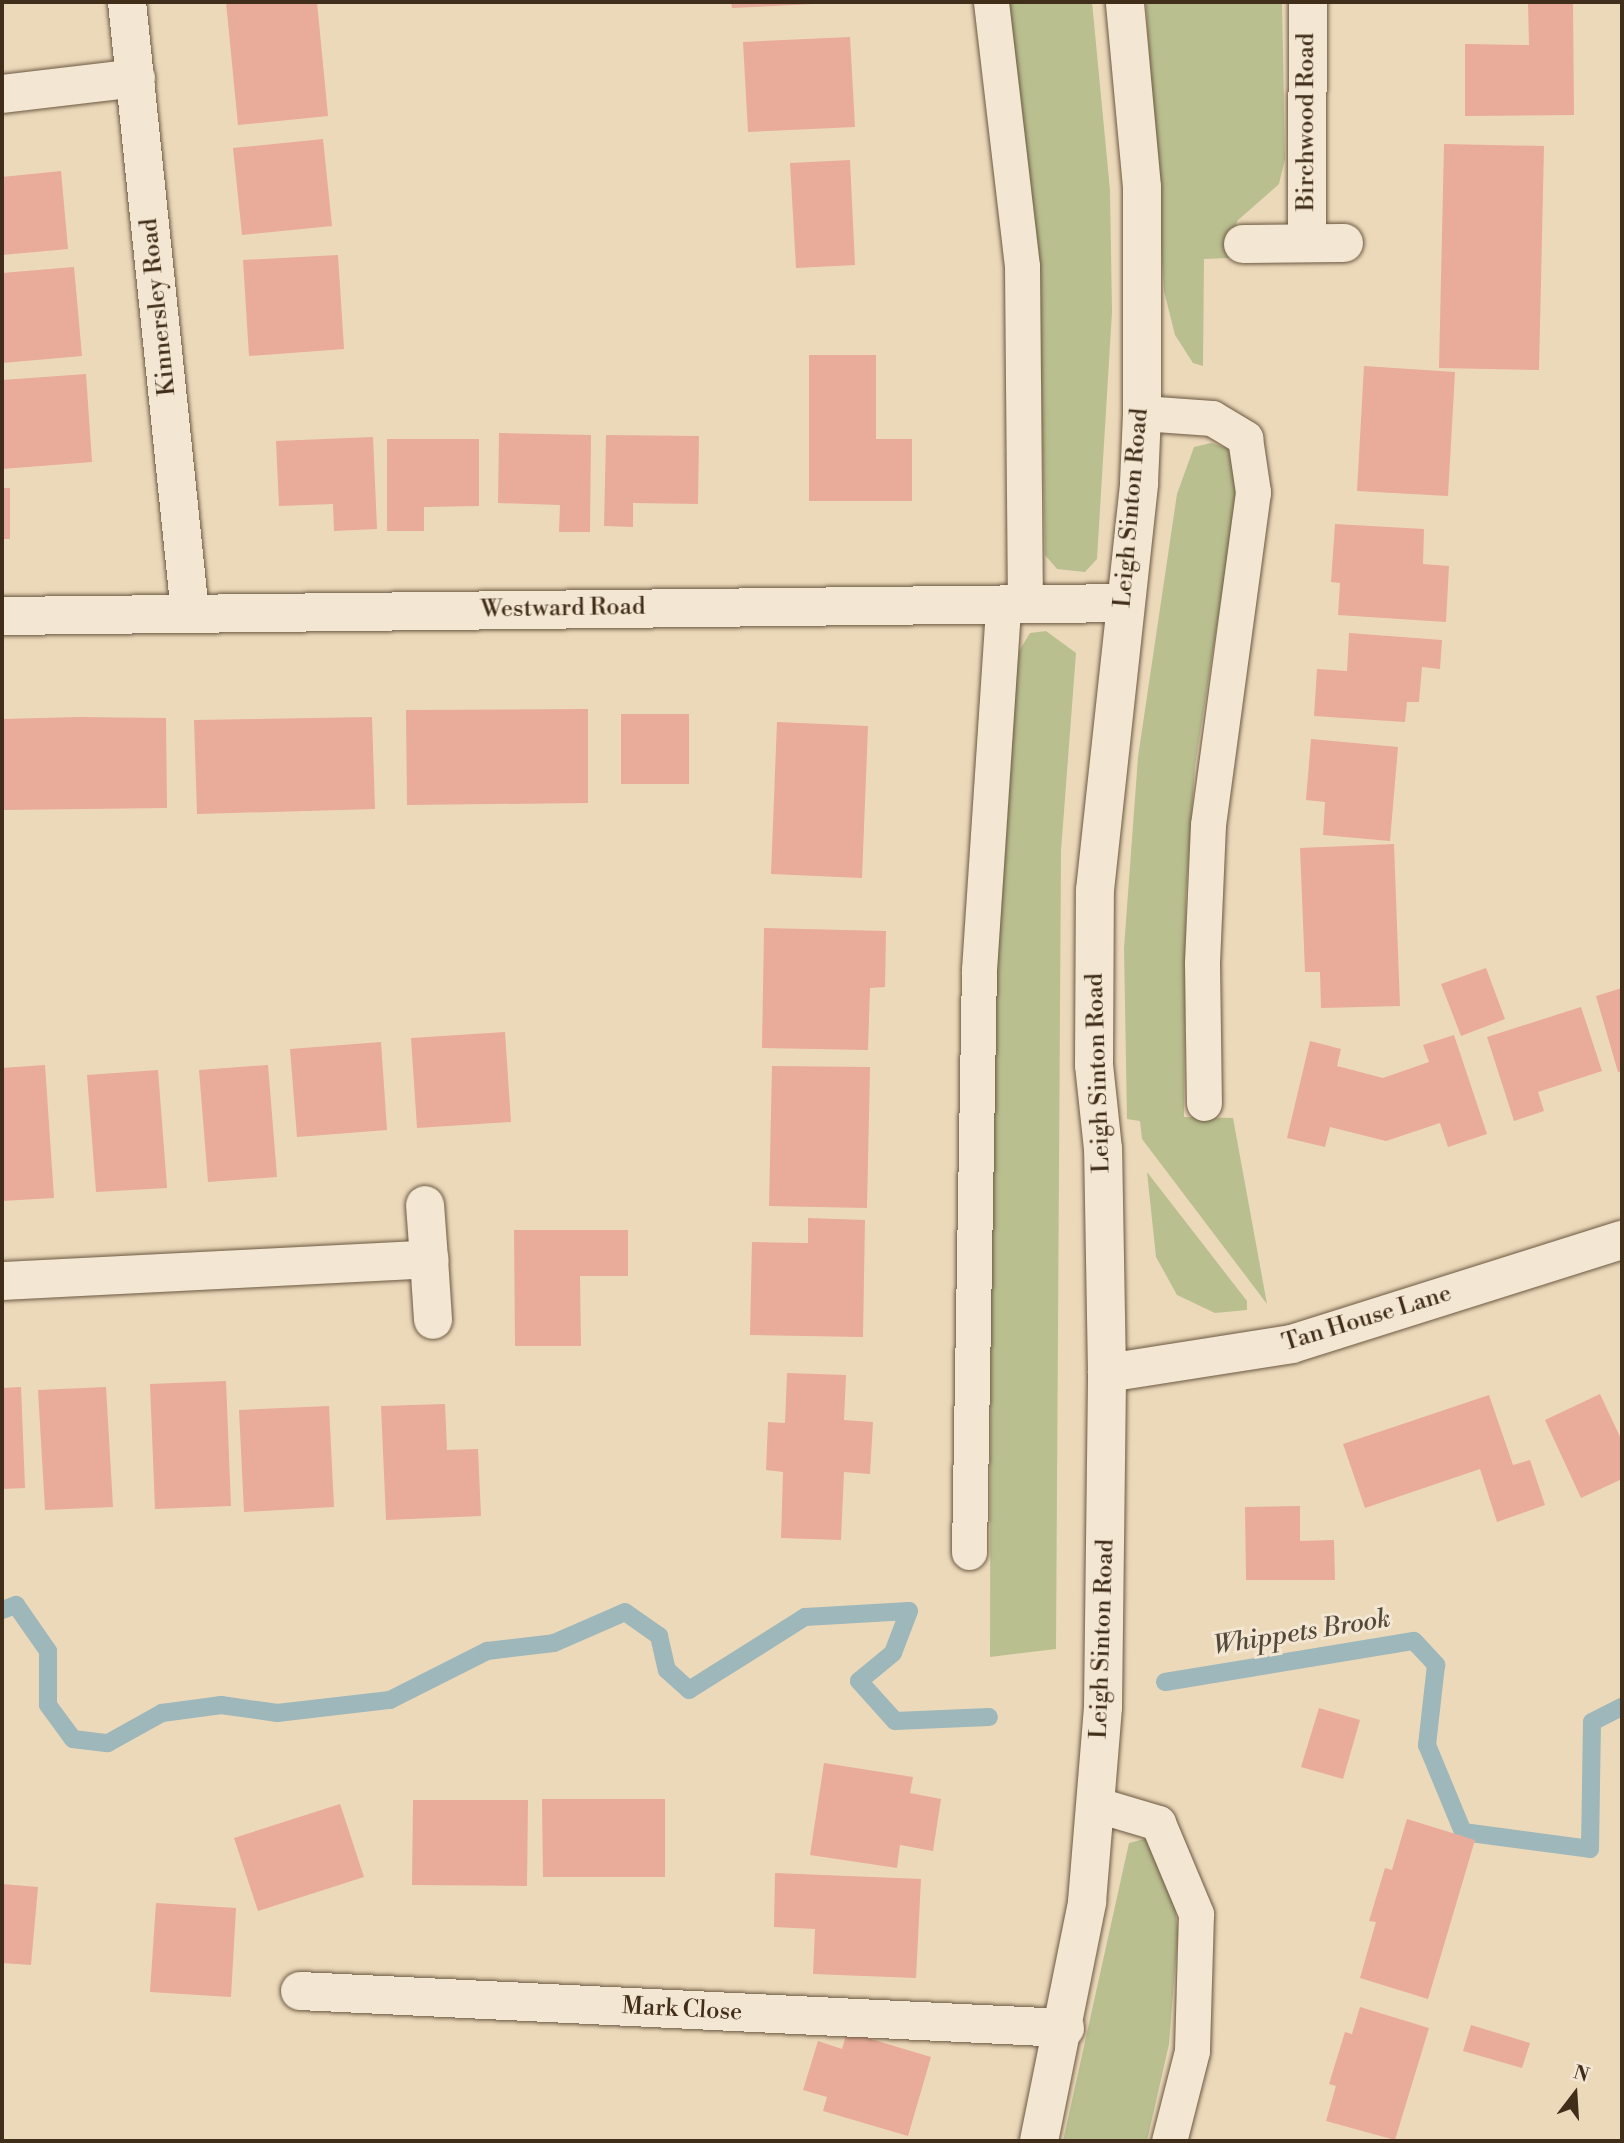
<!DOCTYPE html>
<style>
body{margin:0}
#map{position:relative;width:1624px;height:2143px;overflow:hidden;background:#ecd9ba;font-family:"Libre Bodoni",serif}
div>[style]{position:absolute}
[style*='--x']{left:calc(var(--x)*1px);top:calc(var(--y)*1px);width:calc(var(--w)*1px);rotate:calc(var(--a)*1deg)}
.green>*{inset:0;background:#b9bf8f}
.stream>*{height:18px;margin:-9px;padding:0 9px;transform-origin:9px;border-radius:9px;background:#9db7ba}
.building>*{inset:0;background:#e9ab9a}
.roads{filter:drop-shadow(0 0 2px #6c5942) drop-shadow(0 0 2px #6c5942)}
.service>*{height:35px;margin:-17.5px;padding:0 17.5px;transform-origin:17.5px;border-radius:17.5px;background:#f3e6d2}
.minor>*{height:38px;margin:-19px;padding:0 19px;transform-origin:19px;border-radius:19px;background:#f3e6d2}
.tertiary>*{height:38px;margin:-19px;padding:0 19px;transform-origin:19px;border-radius:19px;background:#f3e6d2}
.secondary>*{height:38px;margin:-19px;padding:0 19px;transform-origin:19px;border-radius:19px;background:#f3e6d2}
span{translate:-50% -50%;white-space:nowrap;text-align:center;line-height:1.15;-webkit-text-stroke:6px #f3e6d2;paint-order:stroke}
.street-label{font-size:24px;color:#412e1a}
.water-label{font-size:26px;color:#53493a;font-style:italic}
.frame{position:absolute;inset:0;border:4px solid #412e1a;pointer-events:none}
.north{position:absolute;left:1540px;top:2059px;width:70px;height:70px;-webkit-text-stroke:5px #f3e6d2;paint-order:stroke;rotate:17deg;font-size:19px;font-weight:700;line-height:28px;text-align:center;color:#412e1a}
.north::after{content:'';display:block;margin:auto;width:24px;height:32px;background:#412e1a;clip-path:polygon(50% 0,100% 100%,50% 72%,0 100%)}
</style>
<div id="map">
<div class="green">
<div style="clip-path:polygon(1008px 2px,1092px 2px,1110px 190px,1112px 312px,1097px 559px,1085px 572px,1057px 569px,1045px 555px,1039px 283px)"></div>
<div style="clip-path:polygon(1146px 2px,1282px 2px,1285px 159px,1279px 184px,1237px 221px,1230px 258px,1204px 259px,1203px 366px,1193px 363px,1175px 335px,1164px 291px)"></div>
<div style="clip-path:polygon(1211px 443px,1227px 448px,1237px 469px,1237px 496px,1195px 766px,1186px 894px,1184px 1117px,1233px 1118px,1267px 1304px,1142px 1139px,1140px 1121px,1127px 1119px,1124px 948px,1138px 757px,1177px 494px,1194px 447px)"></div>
<div style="clip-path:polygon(1046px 631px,1076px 653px,1061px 851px,1056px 1649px,990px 1657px,991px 1080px,1007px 744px,1019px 651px,1030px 633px)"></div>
<div style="clip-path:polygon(1147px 1172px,1247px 1301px,1247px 1310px,1215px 1313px,1177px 1295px,1156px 1257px)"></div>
<div style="clip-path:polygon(1145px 1839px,1159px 1849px,1172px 1882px,1178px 1932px,1169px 2044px,1147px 2141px,1063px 2141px,1129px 1843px)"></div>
</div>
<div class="stream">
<div style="--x:2;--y:1610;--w:15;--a:-20"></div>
<div style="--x:16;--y:1605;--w:56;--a:55.2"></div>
<div style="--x:48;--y:1651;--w:54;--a:90"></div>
<div style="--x:48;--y:1705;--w:42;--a:53.7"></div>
<div style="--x:73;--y:1739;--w:35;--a:7"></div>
<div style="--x:108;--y:1743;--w:62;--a:-29.1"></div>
<div style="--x:162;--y:1713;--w:60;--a:-7.7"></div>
<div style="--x:221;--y:1705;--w:57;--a:8.1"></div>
<div style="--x:277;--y:1713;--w:114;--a:-6.6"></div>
<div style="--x:390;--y:1700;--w:109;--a:-26.8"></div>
<div style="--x:487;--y:1651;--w:67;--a:-6.8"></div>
<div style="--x:554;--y:1643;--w:77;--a:-23.6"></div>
<div style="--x:625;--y:1612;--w:42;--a:35.2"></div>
<div style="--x:659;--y:1636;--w:35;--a:77"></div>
<div style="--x:667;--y:1670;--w:30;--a:42"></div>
<div style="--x:689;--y:1690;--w:137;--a:-32.2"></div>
<div style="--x:805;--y:1617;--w:104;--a:-3.3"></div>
<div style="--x:909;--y:1611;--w:45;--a:110.9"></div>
<div style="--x:893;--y:1653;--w:44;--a:140.5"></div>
<div style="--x:859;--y:1681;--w:54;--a:48"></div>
<div style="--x:895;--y:1721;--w:94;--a:-2.4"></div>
<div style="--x:1165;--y:1682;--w:252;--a:-9.4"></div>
<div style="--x:1414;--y:1641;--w:33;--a:47"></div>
<div style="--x:1436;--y:1665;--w:81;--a:96.4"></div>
<div style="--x:1427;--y:1745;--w:94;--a:67.5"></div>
<div style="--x:1463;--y:1832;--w:128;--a:7.6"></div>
<div style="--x:1590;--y:1849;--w:127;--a:-89.1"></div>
<div style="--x:1592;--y:1722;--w:34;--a:-27"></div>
</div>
<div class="building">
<div style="clip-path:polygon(226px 2px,317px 2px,328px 116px,238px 125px)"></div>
<div style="clip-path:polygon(731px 2px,814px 2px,814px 4px,732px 8px)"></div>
<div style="clip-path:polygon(1528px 2px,1573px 2px,1574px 115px,1465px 116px,1465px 44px,1529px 45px)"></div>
<div style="clip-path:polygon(850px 37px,855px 127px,748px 132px,743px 42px)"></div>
<div style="clip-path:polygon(323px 139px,332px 226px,242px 235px,233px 148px)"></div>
<div style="clip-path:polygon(1444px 144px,1544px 146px,1539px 370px,1439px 368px)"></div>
<div style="clip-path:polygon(850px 160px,855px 265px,796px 268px,790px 163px)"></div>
<div style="clip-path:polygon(61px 171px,68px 249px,2px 255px,2px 177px)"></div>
<div style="clip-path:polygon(338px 255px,344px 349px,249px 356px,243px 260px)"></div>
<div style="clip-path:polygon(74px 267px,82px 356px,2px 363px,2px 273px)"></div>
<div style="clip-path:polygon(809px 355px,876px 355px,876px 439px,912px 439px,912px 501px,809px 501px)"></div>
<div style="clip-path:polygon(1364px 366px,1455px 372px,1448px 496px,1357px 491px)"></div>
<div style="clip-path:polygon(86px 374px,92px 462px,2px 469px,2px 380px)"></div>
<div style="clip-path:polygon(499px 433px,591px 435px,590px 532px,559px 532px,560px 505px,498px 503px)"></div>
<div style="clip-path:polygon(606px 435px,699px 436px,698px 504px,633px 503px,633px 527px,604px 526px)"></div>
<div style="clip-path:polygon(373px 437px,377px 529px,334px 531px,333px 504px,279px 506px,276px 441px)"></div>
<div style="clip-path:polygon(387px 439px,479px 439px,479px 506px,424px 507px,424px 531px,387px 531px)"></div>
<div style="clip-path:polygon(2px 488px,10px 488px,10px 539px,2px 539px)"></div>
<div style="clip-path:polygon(1335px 524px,1424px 529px,1423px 564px,1449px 566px,1446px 622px,1338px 615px,1340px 583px,1331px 582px)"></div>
<div style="clip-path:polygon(1349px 633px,1442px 640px,1440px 669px,1422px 667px,1419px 702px,1407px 702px,1405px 722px,1314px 716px,1317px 669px,1347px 671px)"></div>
<div style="clip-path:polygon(588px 709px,588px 803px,407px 805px,406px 710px)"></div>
<div style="clip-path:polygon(621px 714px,689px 714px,689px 784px,621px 784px)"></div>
<div style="clip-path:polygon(79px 717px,166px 718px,167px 808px,2px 810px,2px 719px)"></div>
<div style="clip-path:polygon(372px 717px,375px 809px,197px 814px,194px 720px)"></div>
<div style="clip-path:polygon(777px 722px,868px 726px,862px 878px,771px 874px)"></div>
<div style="clip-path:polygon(1311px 739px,1398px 747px,1390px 841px,1323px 835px,1325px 802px,1306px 800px)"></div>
<div style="clip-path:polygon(1394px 844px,1400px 1006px,1321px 1008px,1320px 972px,1305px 972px,1300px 848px)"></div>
<div style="clip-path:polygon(764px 928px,886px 931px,885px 987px,870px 988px,868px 1050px,762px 1048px)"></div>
<div style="clip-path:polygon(1486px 968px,1505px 1019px,1461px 1036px,1441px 984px)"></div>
<div style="clip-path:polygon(1622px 988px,1622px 1071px,1618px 1072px,1596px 996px)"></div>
<div style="clip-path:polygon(1581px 1007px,1602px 1071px,1538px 1092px,1544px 1111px,1514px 1121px,1487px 1037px)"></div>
<div style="clip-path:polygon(505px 1032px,511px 1122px,417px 1128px,411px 1038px)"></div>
<div style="clip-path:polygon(1454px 1035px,1487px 1134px,1448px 1147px,1440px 1123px,1386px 1141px,1330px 1127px,1325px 1147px,1287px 1138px,1310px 1041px,1341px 1049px,1337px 1066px,1383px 1078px,1429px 1062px,1423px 1045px)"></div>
<div style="clip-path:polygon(381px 1042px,387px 1130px,297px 1137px,290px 1049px)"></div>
<div style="clip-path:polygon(45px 1065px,54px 1198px,2px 1201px,2px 1068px)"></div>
<div style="clip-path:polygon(268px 1065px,277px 1177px,208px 1182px,199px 1070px)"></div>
<div style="clip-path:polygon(772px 1066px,870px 1067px,867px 1208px,769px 1206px)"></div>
<div style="clip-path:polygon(158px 1070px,167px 1188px,96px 1192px,87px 1075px)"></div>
<div style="clip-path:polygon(808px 1218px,865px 1220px,863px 1337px,750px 1335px,752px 1242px,808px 1243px)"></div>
<div style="clip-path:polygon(514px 1230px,628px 1230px,628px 1276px,580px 1276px,581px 1346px,515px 1346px)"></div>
<div style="clip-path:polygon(787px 1373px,846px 1375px,844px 1420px,873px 1422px,870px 1474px,844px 1472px,841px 1540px,781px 1538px,783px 1472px,766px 1470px,768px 1422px,785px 1423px)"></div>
<div style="clip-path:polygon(226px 1381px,231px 1506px,155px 1509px,150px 1384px)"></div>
<div style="clip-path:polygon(21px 1387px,25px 1488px,2px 1489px,2px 1388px)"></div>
<div style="clip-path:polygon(106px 1387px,113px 1507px,45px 1510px,38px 1390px)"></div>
<div style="clip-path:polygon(1600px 1394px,1622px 1441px,1622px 1479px,1581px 1498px,1545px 1420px)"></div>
<div style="clip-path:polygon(1489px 1395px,1513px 1465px,1530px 1460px,1545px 1505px,1497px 1522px,1480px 1469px,1365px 1508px,1343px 1444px)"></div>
<div style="clip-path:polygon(445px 1404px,447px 1450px,478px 1449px,481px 1516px,386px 1520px,381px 1406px)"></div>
<div style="clip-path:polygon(329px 1406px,334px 1507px,244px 1512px,239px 1410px)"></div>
<div style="clip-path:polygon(1300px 1506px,1300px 1541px,1334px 1540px,1335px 1580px,1246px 1580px,1245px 1507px)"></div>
<div style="clip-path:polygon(1319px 1708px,1360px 1720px,1343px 1779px,1301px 1767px)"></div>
<div style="clip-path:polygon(824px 1763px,913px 1777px,910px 1793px,941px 1799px,933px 1851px,900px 1845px,897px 1868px,810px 1855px)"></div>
<div style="clip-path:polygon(542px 1799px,665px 1799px,665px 1877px,543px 1877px)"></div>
<div style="clip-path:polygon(413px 1800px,528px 1800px,527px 1886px,412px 1885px)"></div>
<div style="clip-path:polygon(340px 1804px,364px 1877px,258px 1911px,234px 1838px)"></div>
<div style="clip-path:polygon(1407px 1819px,1475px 1840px,1428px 1999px,1360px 1978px,1376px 1922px,1369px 1921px,1385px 1868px,1392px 1870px)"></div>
<div style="clip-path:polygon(775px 1873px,921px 1879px,916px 1978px,813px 1974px,815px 1929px,774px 1927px)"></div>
<div style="clip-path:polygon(2px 1884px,38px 1887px,31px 1965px,2px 1963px)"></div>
<div style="clip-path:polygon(156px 1903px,236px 1908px,231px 1997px,150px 1992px)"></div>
<div style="clip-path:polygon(1360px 2007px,1429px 2028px,1395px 2140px,1326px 2121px,1336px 2086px,1329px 2084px,1345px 2032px,1352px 2034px)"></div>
<div style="clip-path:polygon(1471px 2025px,1530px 2043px,1522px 2068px,1463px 2051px)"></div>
<div style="clip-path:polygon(847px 2032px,931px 2057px,908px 2136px,823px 2111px,827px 2097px,803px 2090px,818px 2041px,842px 2049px)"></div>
</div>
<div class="roads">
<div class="service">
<div style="--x:991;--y:2;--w:266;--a:83.3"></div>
<div style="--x:1022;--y:266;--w:336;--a:89.5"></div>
<div style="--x:1142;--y:413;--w:70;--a:4.1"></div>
<div style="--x:1212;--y:418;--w:39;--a:31"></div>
<div style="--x:1245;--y:438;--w:55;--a:81.6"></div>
<div style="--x:1253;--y:492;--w:336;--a:97.7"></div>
<div style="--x:1208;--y:825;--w:138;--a:92.5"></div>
<div style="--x:1202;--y:963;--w:140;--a:89.2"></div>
<div style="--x:969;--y:1552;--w:582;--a:-89.02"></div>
<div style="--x:979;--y:970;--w:367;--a:-86.2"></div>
<div style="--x:1098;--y:1805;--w:63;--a:16.7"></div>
<div style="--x:1158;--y:1823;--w:99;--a:67.3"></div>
<div style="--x:1196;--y:1914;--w:137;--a:91.7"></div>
<div style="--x:1192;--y:2051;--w:93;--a:104.3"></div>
</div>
<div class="minor">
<div style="--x:127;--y:2;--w:614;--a:84.11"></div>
<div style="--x:2;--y:94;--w:135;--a:-6.8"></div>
<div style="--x:1307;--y:243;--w:241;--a:-89.8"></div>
<div style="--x:1243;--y:244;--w:101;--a:-0.6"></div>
<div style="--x:2;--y:616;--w:1122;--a:-0.66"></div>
<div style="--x:429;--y:1259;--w:61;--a:86.2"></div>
<div style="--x:2;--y:1281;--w:428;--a:-2.9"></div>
<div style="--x:429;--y:1259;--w:54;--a:-94.2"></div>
<div style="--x:300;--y:1991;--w:766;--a:2.77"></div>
</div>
<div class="tertiary">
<div style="--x:1107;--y:1373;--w:187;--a:-8.9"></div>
<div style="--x:1292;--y:1344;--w:346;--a:-17.5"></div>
</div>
<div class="secondary">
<div style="--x:1039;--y:2141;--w:244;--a:-78.6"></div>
<div style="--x:1087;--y:1902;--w:196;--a:-85.3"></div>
<div style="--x:1103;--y:1707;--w:334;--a:-89.3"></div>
<div style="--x:1107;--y:1373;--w:224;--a:-91"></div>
<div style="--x:1103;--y:1149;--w:84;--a:-96.1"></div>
<div style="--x:1094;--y:1065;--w:175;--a:-89.7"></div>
<div style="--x:1095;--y:890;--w:409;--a:-83.8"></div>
<div style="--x:1139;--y:483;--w:70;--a:-87.5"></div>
<div style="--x:1142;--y:413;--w:226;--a:-90"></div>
<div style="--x:1142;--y:187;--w:186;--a:-95.3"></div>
</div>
</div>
<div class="street-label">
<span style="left:1307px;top:122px;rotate:-90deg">Birchwood Road</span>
<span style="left:159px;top:307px;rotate:-96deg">Kinnersley Road</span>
<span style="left:1132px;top:508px;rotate:-85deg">Leigh Sinton Road</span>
<span style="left:563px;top:609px;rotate:-1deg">Westward Road</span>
<span style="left:1099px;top:1073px;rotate:-92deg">Leigh Sinton Road</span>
<span style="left:1367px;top:1319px;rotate:-17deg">Tan House Lane</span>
<span style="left:1103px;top:1639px;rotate:-88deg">Leigh Sinton Road</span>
<span style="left:682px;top:2010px;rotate:3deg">Mark Close</span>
</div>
<div class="water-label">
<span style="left:1302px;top:1633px;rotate:-9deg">Whippets Brook</span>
</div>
<div class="frame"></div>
<div class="north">N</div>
</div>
